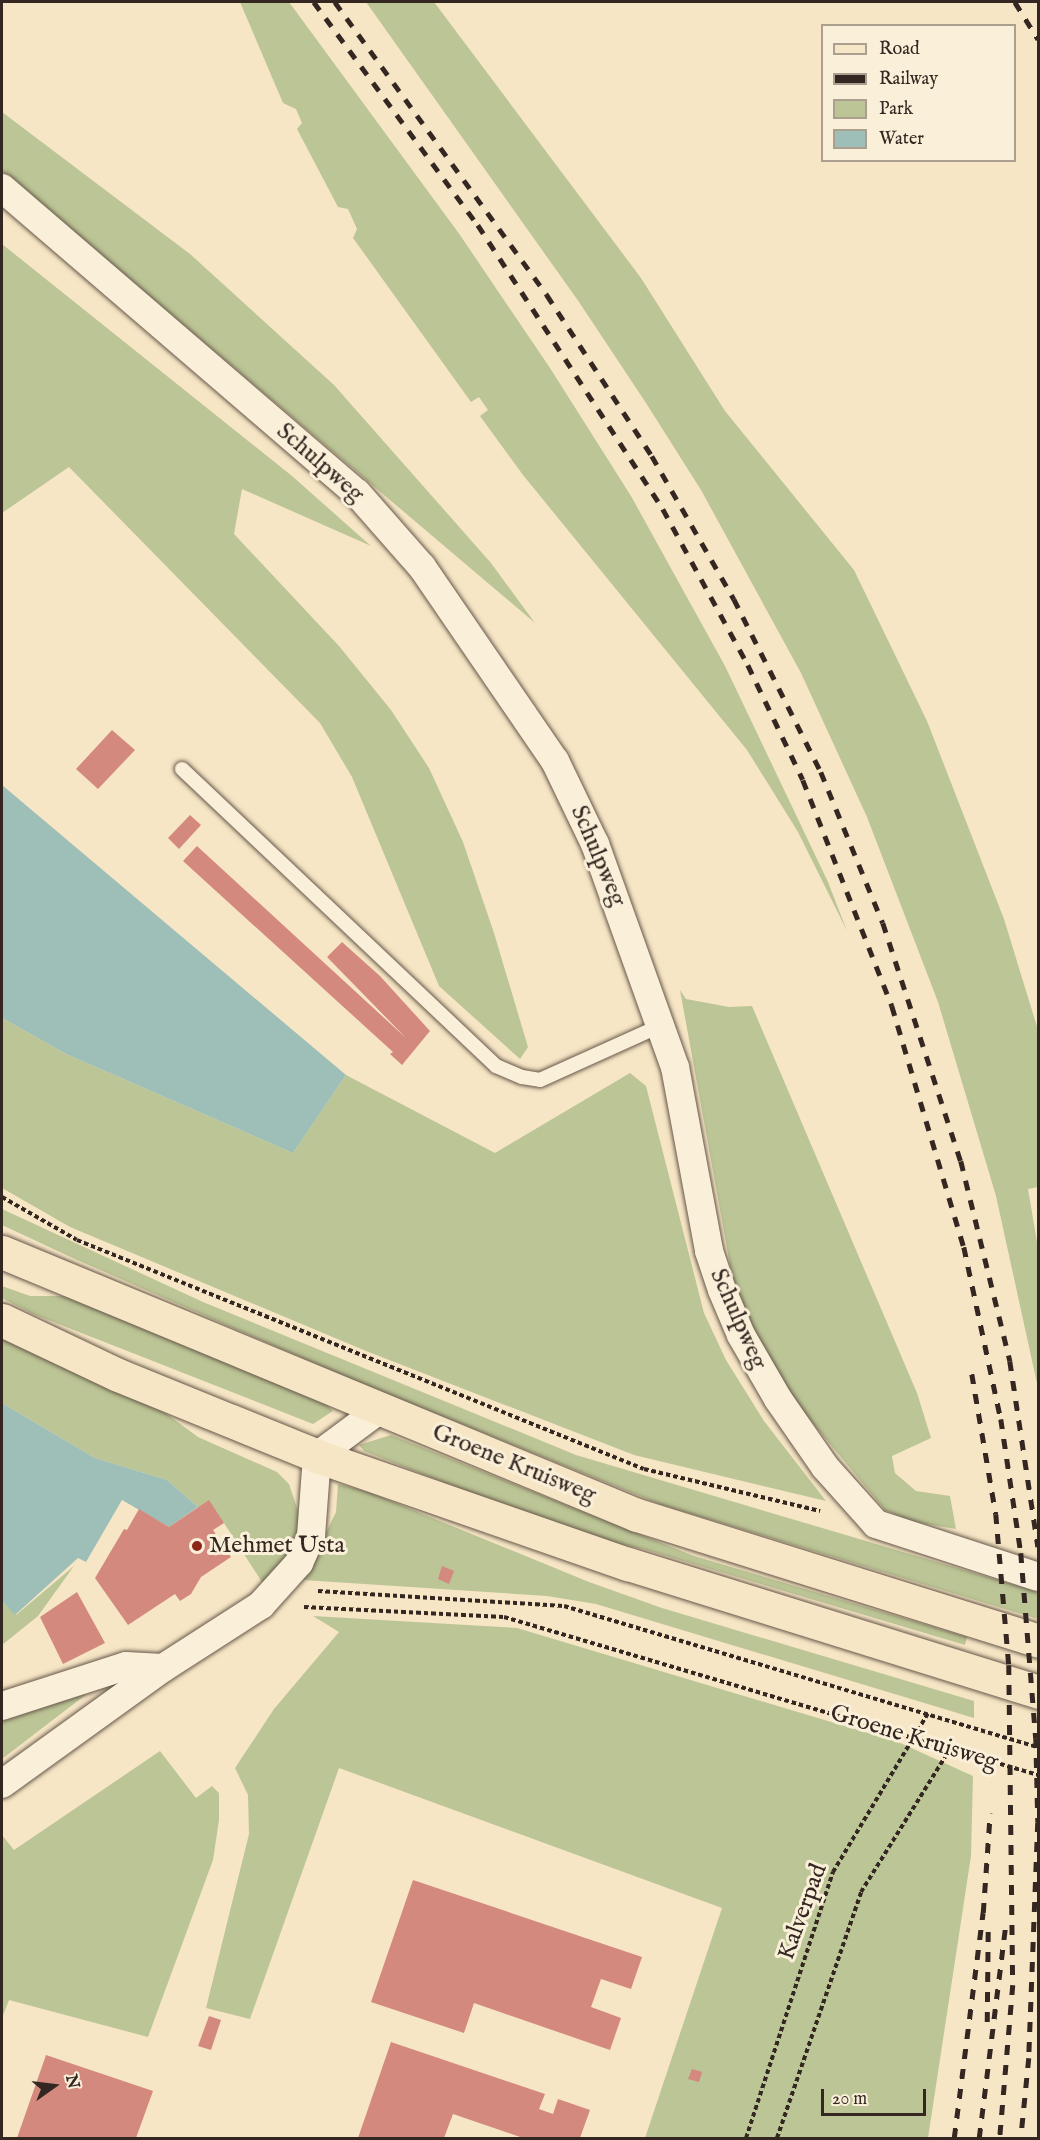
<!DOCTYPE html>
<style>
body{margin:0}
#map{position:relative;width:1040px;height:2140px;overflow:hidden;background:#f7e6c5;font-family:"IM FELL English",serif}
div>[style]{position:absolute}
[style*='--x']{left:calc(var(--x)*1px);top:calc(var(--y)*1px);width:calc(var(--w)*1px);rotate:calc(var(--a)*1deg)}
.green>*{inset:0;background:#bcc595}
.water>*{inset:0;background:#9dbfb7}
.building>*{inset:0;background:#d4897f}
.path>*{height:4px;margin-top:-2px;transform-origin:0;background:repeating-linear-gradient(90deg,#342721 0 4.5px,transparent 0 7.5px)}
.roads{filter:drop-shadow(0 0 2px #65574a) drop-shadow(0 0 2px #65574a)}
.service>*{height:14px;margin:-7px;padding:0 7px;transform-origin:7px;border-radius:7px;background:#faefd9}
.minor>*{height:28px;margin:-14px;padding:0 14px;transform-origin:14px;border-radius:14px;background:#faefd9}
.primary>*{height:33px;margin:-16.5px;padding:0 16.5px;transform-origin:16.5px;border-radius:16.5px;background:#f7e6c5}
.rail>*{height:4.5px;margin-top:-2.25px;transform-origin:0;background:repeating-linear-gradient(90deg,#342721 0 10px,transparent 0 20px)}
.dots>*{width:16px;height:16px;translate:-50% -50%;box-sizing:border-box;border:3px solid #faefd9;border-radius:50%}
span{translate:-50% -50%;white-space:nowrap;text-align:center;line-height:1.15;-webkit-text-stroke:6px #faefd9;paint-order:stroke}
.street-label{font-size:24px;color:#342721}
.poi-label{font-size:24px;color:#342721}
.left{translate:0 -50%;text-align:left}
.frame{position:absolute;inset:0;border:3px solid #342721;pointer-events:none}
.legend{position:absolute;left:821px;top:24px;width:195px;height:138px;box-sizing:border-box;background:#faefd9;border:2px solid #ab9f8f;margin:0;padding:8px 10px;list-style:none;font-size:18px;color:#342721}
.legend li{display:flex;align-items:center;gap:12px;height:30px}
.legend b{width:30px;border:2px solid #ab9f8f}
.north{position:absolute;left:24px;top:2056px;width:60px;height:60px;-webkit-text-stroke:4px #faefd9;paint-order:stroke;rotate:76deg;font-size:16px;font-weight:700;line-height:24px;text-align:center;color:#342721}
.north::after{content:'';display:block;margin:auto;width:21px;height:27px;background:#342721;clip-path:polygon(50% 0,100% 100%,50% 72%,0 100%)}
.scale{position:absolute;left:821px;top:2089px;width:105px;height:27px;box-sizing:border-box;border:3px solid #342721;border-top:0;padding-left:8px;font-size:18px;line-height:21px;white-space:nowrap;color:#342721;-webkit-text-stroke:4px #faefd9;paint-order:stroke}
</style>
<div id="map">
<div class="green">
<div style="clip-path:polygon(240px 2px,289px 2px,460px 235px,550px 368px,631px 496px,725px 666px,828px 882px,847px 931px,798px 832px,747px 750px,523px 475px,480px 416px,488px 410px,479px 397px,471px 402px,353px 238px,357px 229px,348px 209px,338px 207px,297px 129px,302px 123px,296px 109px,283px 103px)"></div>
<div style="clip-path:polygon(366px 2px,434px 2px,641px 278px,725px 411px,854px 570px,927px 721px,1004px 919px,1038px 1030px,1038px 1187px,1028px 1189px,1038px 1248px,1038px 1388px,996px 1196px,938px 1002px,867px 817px,801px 673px,701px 490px,646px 403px,579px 302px)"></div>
<div style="clip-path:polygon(2px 112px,190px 254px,334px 385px,491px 563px,535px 623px,2px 171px)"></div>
<div style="clip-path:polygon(2px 244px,292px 476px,371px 546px,242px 489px,234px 534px,339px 646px,391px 710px,429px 768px,463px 842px,494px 933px,528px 1047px,520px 1059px,439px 986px,352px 777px,320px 723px,69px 467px,2px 513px)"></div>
<div style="clip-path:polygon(680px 990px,686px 999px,729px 1007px,752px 1006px,917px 1393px,931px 1438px,892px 1456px,895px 1473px,916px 1491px,950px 1496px,956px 1529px,914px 1522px,885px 1510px,786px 1391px,735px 1292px)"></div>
<div style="clip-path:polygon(2px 1018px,66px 1054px,293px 1153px,346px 1075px,495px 1153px,630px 1073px,646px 1086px,704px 1313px,726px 1360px,764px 1421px,826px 1501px,634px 1455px,366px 1351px,70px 1227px,2px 1188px)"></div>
<div style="clip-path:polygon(2px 1209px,203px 1302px,576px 1455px,1038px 1592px,1038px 1619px,662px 1505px,355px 1381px,77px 1260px,2px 1225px)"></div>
<div style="clip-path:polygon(2px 1286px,30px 1296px,65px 1296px,326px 1404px,333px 1411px,313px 1424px,33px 1314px,2px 1298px)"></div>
<div style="clip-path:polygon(2px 1338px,164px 1412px,198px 1437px,277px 1472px,289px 1484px,299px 1514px,299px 1530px,283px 1563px,262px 1582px,224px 1523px,198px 1507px,167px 1480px,95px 1458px,2px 1403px)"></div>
<div style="clip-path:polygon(391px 1435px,694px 1556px,967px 1637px,965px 1645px,643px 1549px,576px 1535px,364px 1451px,359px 1445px)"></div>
<div style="clip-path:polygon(338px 1484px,369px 1492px,589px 1582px,662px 1608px,974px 1701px,974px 1718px,596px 1604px,547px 1596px,303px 1580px,336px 1512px)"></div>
<div style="clip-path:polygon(74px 1566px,38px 1616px,2px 1645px,2px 1601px,16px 1615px)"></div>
<div style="clip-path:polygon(313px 1616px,517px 1628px,898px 1742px,973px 1776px,971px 1856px,928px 2138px,645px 2138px,722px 1908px,339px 1768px,250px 2019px,206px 2008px,249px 1834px,248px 1795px,235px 1768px,274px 1709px,339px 1632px)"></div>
<div style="clip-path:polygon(88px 1693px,2px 1759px,2px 1721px)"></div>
<div style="clip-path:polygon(160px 1751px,196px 1798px,212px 1786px,219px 1793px,219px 1820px,213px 1860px,148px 2037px,9px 2000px,2px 2018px,2px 1835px,14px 1850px)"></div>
</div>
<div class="water">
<div style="clip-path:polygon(2px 785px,346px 1075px,293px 1153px,66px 1054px,2px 1018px)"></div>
<div style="clip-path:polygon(2px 1403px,95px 1458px,167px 1480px,198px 1507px,169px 1527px,122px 1500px,86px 1562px,78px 1558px,15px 1615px,2px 1601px)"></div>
</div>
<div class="building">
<div style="clip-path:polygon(112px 730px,135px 750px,98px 789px,76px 769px)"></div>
<div style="clip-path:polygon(190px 815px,201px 825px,179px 849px,168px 838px)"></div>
<div style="clip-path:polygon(197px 846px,406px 1038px,327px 957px,342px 942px,380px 976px,430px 1031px,402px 1065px,390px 1054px,393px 1052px,183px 861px)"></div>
<div style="clip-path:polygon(209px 1500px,224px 1523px,213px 1530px,231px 1557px,201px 1577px,191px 1594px,180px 1601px,175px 1594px,128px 1625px,95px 1578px,124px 1529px,127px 1530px,139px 1509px,169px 1527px)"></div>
<div style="clip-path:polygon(442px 1566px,454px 1571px,449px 1584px,438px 1579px)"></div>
<div style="clip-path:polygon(77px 1592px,105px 1643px,63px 1664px,40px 1617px)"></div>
<div style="clip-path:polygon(413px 1880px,642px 1957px,631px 1989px,601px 1979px,591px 2007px,621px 2018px,610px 2050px,474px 2003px,464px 2033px,371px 2002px)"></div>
<div style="clip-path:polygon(209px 2016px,221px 2020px,211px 2050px,198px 2046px)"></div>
<div style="clip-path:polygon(391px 2042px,545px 2094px,539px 2109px,553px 2114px,558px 2099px,590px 2110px,580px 2138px,523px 2138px,453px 2114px,444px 2138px,358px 2138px)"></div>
<div style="clip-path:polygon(46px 2055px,153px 2091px,136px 2138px,17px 2138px)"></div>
<div style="clip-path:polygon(692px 2069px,702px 2072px,699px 2082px,688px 2079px)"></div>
</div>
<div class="path">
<div style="--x:2;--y:1197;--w:86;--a:29.8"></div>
<div style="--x:77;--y:1240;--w:611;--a:21.99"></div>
<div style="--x:644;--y:1469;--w:181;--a:13.4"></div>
<div style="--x:318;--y:1591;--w:246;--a:3.5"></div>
<div style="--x:564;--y:1606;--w:495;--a:16.6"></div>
<div style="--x:304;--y:1607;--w:200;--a:2.9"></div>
<div style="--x:504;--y:1617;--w:557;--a:16.48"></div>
<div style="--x:746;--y:2138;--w:280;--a:-71.9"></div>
<div style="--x:833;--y:1872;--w:185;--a:-59.1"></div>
<div style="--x:777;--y:2138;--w:260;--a:-71.1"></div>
<div style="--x:861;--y:1892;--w:168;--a:-58.1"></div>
</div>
<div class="roads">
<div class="service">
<div style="--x:182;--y:769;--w:432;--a:43.4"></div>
<div style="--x:496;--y:1066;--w:28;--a:23"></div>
<div style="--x:522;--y:1077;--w:18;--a:9"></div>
<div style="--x:540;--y:1080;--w:134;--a:-24.3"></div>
</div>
<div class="minor">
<div style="--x:2;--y:188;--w:468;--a:40.7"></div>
<div style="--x:357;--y:493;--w:98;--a:48.7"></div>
<div style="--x:422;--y:567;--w:235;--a:55.6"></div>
<div style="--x:555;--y:761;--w:92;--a:64.3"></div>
<div style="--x:595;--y:844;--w:237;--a:70.3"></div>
<div style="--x:675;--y:1067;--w:187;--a:79.5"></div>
<div style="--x:709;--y:1251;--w:41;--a:71.6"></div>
<div style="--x:722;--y:1290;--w:49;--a:67.1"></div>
<div style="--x:741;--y:1335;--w:74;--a:60"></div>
<div style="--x:778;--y:1399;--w:83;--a:55.3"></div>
<div style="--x:825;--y:1467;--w:76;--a:48.2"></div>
<div style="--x:876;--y:1524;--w:170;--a:18.1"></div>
<div style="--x:2;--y:1706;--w:130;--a:-17.9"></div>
<div style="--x:126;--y:1666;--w:37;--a:3"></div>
<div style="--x:2;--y:1784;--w:198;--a:-35.8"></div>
<div style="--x:163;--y:1668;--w:117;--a:-32.7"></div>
<div style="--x:261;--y:1605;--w:57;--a:-47.9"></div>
<div style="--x:299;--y:1563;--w:30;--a:-66"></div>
<div style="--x:311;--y:1536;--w:80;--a:-85.7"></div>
<div style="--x:317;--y:1456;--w:77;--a:-36.6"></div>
</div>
<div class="primary">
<div style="--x:2;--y:1252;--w:687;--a:22.5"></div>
<div style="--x:637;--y:1515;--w:420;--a:17.4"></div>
<div style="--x:2;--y:1320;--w:128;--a:25.4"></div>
<div style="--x:118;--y:1375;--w:215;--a:22.1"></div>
<div style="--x:317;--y:1456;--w:329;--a:19.2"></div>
<div style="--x:628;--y:1564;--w:430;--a:17.3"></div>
</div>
</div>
<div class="rail">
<div style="--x:314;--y:2;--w:277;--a:53.7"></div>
<div style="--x:478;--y:225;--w:339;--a:56.9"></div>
<div style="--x:663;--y:509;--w:178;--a:61.4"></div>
<div style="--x:748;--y:665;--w:127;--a:64.4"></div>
<div style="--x:803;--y:780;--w:243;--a:68.5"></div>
<div style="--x:892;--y:1006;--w:252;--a:73.4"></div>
<div style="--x:964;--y:1247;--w:176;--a:77.9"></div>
<div style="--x:1001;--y:1419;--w:135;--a:81.5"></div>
<div style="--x:1021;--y:1553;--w:186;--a:85.4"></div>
<div style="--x:1036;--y:1738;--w:84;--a:88.6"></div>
<div style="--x:1038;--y:1822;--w:236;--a:92.2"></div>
<div style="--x:1029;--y:2058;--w:80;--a:95.7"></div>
<div style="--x:335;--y:2;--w:362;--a:54.1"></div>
<div style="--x:547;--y:295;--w:192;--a:56.9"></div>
<div style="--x:652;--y:456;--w:165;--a:60.2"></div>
<div style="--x:734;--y:599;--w:194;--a:63.3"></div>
<div style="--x:821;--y:772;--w:163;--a:67.7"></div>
<div style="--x:883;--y:923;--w:250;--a:71.9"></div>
<div style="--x:961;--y:1161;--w:206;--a:76.2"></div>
<div style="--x:1010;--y:1361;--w:188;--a:81.4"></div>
<div style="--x:1015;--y:2;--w:44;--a:58.1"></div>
<div style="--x:972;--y:1374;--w:142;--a:80.3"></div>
<div style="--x:996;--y:1514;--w:152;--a:85.1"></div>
<div style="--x:1009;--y:1665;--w:320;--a:89.3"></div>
<div style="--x:1013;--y:1985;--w:154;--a:94.9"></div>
<div style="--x:987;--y:2022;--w:96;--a:-89.4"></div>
<div style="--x:954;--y:2138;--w:227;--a:-82.7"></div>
<div style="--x:983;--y:1913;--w:100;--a:-86"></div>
<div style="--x:979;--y:2138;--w:219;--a:-82.9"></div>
</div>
<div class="dots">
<div style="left:197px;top:1546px;background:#8f2418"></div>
</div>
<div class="street-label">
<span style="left:320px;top:463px;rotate:41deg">Schulpweg</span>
<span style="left:598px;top:856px;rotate:67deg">Schulpweg</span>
<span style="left:738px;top:1319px;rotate:66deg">Schulpweg</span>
<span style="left:514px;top:1464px;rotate:22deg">Groene Kruisweg</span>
<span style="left:914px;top:1738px;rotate:17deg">Groene Kruisweg</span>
<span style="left:803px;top:1912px;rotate:-70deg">Kalverpad</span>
</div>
<div class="poi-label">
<span class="left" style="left:209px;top:1546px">Mehmet Usta</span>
</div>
<div class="frame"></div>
<ul class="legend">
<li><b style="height:8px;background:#f7e6c5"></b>Road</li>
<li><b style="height:8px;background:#342721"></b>Railway</li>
<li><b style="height:16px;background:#bcc595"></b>Park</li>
<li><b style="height:16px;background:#9dbfb7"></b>Water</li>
</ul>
<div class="north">N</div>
<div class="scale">20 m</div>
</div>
